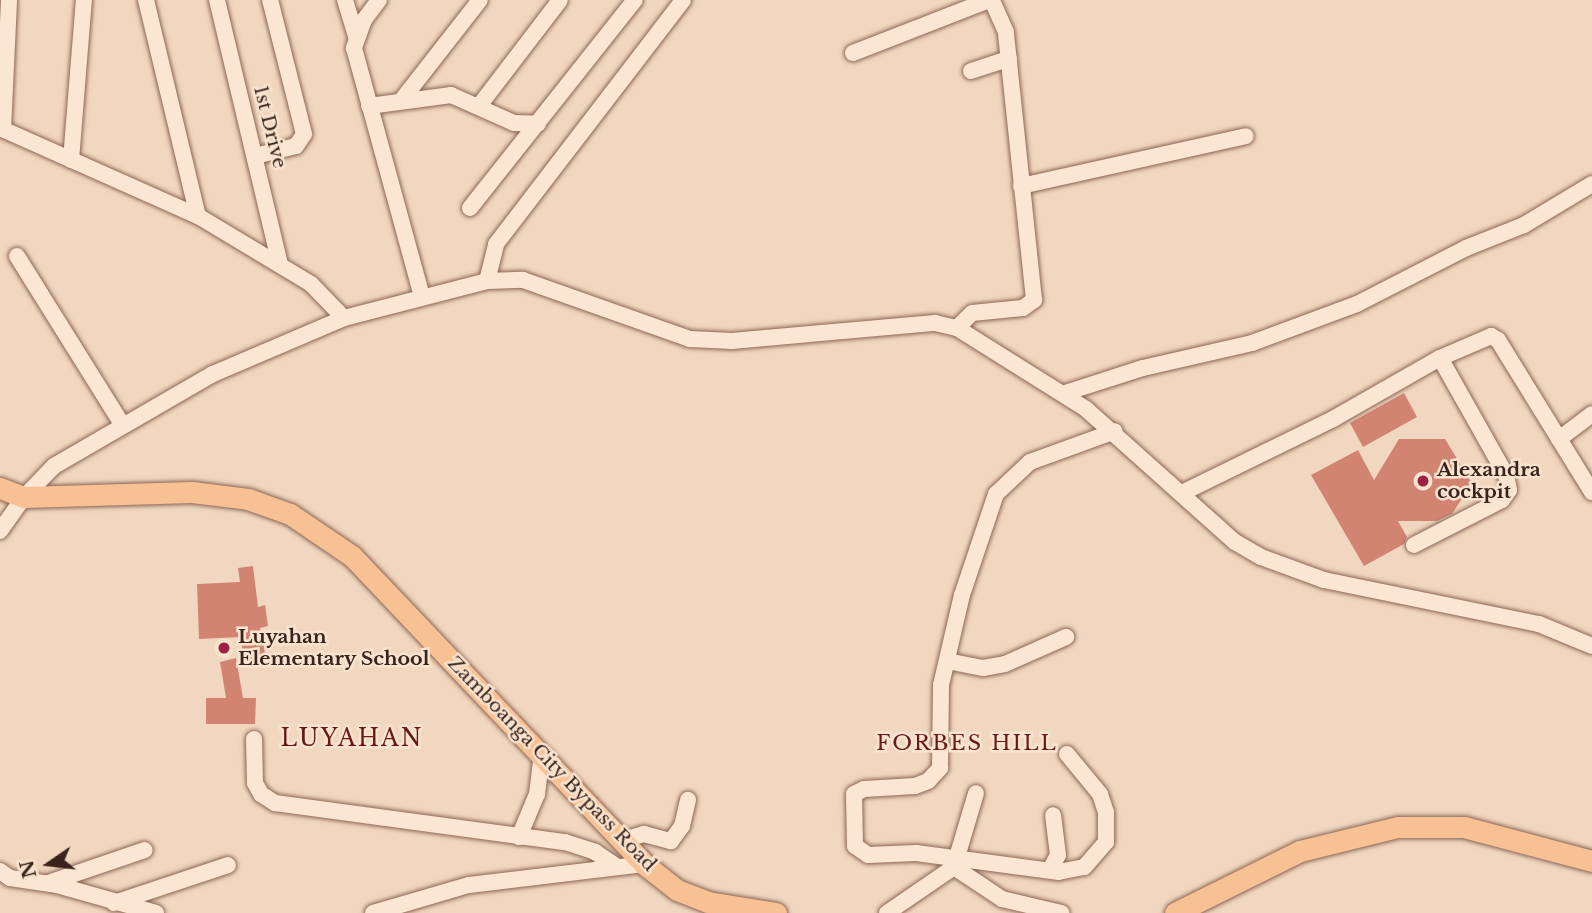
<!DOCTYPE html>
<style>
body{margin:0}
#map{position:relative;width:1592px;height:913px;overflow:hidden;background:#f1d7bf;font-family:"Libre Baskerville",serif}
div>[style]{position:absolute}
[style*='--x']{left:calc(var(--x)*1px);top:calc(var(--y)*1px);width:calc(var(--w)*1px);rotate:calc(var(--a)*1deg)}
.building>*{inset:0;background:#d28472}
.roads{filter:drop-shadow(0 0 2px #8b6656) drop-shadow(0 0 2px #8b6656)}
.minor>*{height:16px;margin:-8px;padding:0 8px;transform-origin:8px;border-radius:8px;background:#fbe6d3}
.major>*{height:21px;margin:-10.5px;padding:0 10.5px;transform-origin:10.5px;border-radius:10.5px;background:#f8c194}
.dots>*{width:19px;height:19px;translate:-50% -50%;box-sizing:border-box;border:4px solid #f8e3cf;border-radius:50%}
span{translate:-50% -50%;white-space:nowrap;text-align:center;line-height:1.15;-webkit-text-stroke:5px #f8e3cf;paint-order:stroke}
.street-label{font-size:19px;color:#3a231c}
.poi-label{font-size:19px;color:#3a231c;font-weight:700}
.left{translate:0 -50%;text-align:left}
.neighbourhood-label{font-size:21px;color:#6a181a;letter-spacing:2px}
.quarter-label{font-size:23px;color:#6a181a;letter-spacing:2px}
.north{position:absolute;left:14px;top:829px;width:70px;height:70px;-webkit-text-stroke:5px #f8e3cf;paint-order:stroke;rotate:256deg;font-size:19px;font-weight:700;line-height:28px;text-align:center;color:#3a231c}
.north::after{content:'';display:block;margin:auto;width:24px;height:32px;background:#3a231c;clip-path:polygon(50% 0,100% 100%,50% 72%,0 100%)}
</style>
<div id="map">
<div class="building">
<div style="clip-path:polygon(1404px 393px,1417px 417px,1363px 447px,1350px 423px)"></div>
<div style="clip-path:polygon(1399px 439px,1445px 439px,1472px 483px,1452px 514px,1437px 521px,1398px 521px,1407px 537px,1404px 544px,1364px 566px,1311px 475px,1358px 450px,1374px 480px)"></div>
<div style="clip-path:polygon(253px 566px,258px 607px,265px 605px,268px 626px,260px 628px,266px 658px,245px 662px,240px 637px,199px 639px,197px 584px,240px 582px,238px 568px)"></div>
<div style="clip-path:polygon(236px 658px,243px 698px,256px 698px,255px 724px,206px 724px,206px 698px,226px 698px,220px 662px)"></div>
</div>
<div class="roads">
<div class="minor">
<div style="--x:146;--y:0;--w:222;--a:76.5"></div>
<div style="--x:217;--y:0;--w:271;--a:76.6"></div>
<div style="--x:345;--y:0;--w:39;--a:73"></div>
<div style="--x:379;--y:0;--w:25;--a:127"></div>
<div style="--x:364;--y:20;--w:30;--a:110"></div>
<div style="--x:354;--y:48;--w:258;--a:74.7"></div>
<div style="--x:853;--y:53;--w:146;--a:-21.3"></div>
<div style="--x:971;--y:71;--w:40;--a:-18"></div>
<div style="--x:401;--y:101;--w:128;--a:-52"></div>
<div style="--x:369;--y:106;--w:83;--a:-7.6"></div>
<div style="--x:451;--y:95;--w:69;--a:24"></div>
<div style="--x:514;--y:123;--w:24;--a:2"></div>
<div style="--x:479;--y:106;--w:133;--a:-52.6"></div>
<div style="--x:0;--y:128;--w:217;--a:24"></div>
<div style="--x:198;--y:216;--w:132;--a:31"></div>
<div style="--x:311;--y:284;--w:47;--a:45.9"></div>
<div style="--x:3;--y:129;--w:129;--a:-87.3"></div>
<div style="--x:255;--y:156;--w:42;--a:-13.7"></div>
<div style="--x:296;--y:146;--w:14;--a:-56"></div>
<div style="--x:304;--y:134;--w:138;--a:-104.2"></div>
<div style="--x:71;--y:160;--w:161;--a:-85.4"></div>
<div style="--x:1021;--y:186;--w:230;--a:-12.5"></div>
<div style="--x:470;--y:208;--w:265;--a:-51.6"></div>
<div style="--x:17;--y:256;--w:198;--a:58"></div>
<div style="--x:487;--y:281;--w:38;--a:-76"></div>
<div style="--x:496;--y:244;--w:307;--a:-52.5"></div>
<div style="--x:957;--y:328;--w:21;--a:-45"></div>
<div style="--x:972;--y:313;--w:51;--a:-5.6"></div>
<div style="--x:1023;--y:308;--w:14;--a:-36"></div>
<div style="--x:1034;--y:300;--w:269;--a:-96"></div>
<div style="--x:1006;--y:32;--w:35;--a:-114"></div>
<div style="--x:1065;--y:393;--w:82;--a:-17.8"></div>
<div style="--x:1143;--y:368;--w:112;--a:-12.9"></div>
<div style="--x:1252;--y:343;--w:112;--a:-20.4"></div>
<div style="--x:1357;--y:304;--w:123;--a:-27.2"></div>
<div style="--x:1466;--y:248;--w:62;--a:-21.6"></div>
<div style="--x:1524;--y:225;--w:79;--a:-31.1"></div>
<div style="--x:1559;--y:439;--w:41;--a:-37.1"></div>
<div style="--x:1184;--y:492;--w:166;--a:-26.1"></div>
<div style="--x:1333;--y:419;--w:123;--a:-29.7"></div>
<div style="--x:1440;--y:358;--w:56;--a:-23.3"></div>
<div style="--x:1491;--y:336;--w:8;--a:30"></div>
<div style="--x:1498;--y:340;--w:179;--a:58.3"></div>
<div style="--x:0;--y:531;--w:42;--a:-54.8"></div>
<div style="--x:24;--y:497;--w:43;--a:-45.9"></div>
<div style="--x:54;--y:466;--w:184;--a:-30.1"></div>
<div style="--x:213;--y:374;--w:142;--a:-23.1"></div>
<div style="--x:344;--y:318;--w:148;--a:-14.5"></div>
<div style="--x:487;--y:281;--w:36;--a:-2"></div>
<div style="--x:523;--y:280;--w:177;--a:19.5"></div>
<div style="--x:690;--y:339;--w:42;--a:2.7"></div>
<div style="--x:732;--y:341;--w:204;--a:-5.1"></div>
<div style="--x:935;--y:323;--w:23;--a:13"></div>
<div style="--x:957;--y:328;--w:152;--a:32.1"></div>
<div style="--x:1086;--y:409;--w:200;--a:41.8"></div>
<div style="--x:1235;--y:542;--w:30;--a:30"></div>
<div style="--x:1261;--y:557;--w:67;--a:20.1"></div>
<div style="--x:1324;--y:580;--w:219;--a:11.6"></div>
<div style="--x:1539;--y:624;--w:57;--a:22.5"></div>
<div style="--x:1414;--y:545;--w:99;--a:-27.1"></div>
<div style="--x:1502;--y:500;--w:12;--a:-55"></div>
<div style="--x:1509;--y:490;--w:15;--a:-101"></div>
<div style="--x:1506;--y:475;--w:134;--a:-119.4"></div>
<div style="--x:947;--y:661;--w:37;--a:11"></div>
<div style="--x:983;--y:668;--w:22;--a:-10"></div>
<div style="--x:1005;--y:664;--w:67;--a:-23.9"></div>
<div style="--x:254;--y:739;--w:44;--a:88.7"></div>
<div style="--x:255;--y:783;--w:13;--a:61"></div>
<div style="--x:261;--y:794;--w:17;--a:33"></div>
<div style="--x:275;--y:803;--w:293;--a:7.7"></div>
<div style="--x:565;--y:842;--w:32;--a:18"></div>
<div style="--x:595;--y:852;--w:25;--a:34"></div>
<div style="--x:1067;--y:754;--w:52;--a:50.5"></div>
<div style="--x:1100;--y:794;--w:19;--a:72"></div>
<div style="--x:1106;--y:812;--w:30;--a:90"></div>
<div style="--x:1106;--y:842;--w:33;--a:131"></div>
<div style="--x:1084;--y:867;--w:25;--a:169"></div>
<div style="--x:1059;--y:872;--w:144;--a:-172.4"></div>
<div style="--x:916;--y:853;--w:48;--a:177.6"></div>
<div style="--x:868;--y:855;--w:16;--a:-145"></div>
<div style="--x:855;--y:846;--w:52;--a:-91.1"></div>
<div style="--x:854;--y:794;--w:11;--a:-27"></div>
<div style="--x:864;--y:789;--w:51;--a:-3.4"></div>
<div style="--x:915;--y:786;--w:14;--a:-21"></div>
<div style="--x:928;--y:781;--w:18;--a:-47"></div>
<div style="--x:940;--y:768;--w:83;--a:-89.3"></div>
<div style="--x:941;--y:685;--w:92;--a:-76.9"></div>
<div style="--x:962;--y:595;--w:107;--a:-71.4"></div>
<div style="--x:996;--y:494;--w:47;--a:-43.3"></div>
<div style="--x:1030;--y:462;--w:90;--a:-20"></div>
<div style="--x:519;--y:837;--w:47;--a:-67.3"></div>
<div style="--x:537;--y:794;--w:39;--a:-83"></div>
<div style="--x:624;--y:840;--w:21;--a:-17"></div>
<div style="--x:644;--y:834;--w:28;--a:15"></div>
<div style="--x:671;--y:841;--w:19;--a:-54"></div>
<div style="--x:682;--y:826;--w:27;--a:-77"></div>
<div style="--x:954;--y:867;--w:58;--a:33.7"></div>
<div style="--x:1002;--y:899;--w:61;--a:13.3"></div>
<div style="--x:1050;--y:870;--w:17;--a:-62"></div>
<div style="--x:1058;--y:855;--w:40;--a:-97.1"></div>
<div style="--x:0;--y:871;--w:12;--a:35"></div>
<div style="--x:10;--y:878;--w:48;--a:8.5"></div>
<div style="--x:57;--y:885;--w:103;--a:15.8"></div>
<div style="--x:48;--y:883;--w:102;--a:-18.8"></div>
<div style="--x:114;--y:903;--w:120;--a:-18.4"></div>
<div style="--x:373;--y:913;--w:100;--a:-16.3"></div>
<div style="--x:469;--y:885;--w:176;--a:-6.8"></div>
<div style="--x:887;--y:913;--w:81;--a:-34.5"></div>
<div style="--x:954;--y:867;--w:77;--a:-73.4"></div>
</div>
<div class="major">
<div style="--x:0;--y:488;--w:26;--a:21"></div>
<div style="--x:24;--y:497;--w:168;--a:-1.7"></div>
<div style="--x:192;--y:492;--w:56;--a:7.1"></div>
<div style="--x:248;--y:499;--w:45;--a:19.7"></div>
<div style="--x:290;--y:514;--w:75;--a:34.1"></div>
<div style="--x:352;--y:556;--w:424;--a:46.5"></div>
<div style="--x:644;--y:864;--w:42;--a:38.2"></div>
<div style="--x:677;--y:890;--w:33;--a:21"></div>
<div style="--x:708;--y:902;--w:69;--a:9.2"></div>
<div style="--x:1175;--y:913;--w:140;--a:-26.4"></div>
<div style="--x:1300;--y:851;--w:101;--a:-13.8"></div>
<div style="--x:1398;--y:827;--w:66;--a:0"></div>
<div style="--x:1464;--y:827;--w:132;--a:14.9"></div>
</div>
</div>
<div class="dots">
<div style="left:1423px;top:481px;background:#9f213f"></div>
<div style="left:224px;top:648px;background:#9f213f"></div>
</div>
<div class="street-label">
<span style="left:270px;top:127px;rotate:76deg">1st Drive</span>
<span style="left:552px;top:764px;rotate:46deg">Zamboanga City Bypass Road</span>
</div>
<div class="poi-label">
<span class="left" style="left:1437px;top:481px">Alexandra<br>cockpit</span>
<span class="left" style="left:238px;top:648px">Luyahan<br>Elementary School</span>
</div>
<div class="neighbourhood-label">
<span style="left:967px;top:743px">FORBES HILL</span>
</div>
<div class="quarter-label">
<span style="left:352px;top:738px">LUYAHAN</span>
</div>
<div class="north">N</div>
</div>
